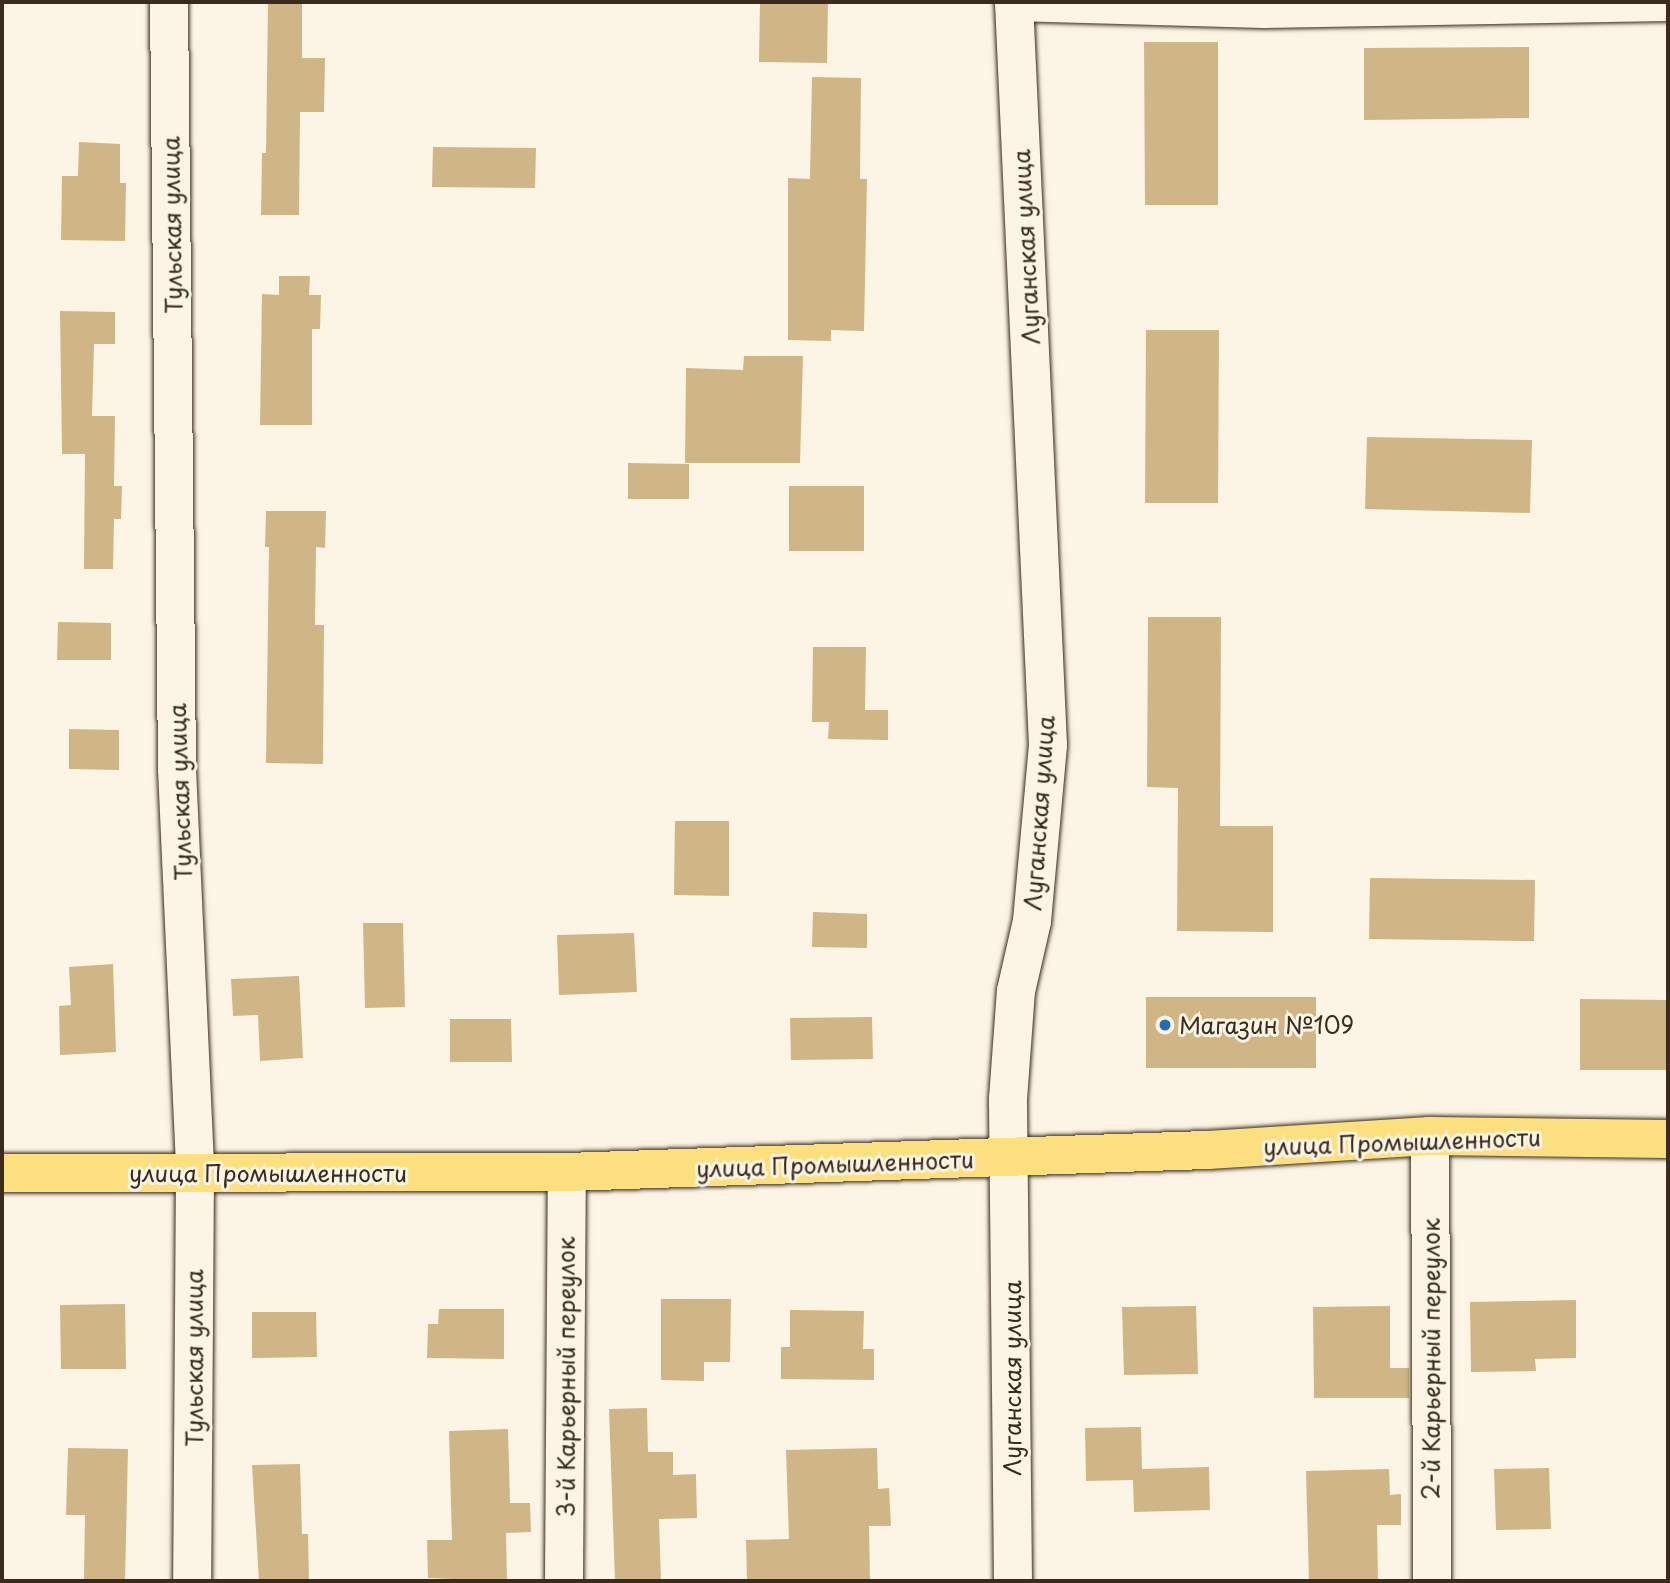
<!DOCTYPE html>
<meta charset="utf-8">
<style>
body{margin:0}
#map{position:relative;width:1670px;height:1583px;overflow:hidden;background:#fcf5e5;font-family:"Playpen Sans",sans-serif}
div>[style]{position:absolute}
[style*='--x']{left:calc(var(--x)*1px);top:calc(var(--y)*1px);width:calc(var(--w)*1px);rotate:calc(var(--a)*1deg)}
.building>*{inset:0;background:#d0b586}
.roads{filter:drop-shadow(0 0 2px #3b2a1e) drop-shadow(0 0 2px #3b2a1e)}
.minor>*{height:38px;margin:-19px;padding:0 19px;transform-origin:19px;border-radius:19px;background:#fcf5e5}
.major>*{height:38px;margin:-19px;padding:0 19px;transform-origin:19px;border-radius:19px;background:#fce080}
.dots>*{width:19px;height:19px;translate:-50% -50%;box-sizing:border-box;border:4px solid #fcf5e5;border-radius:50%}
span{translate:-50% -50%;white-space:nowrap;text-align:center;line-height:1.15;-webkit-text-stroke:6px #fcf5e5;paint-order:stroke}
.street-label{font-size:23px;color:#3b2a1e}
.poi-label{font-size:23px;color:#3b2a1e}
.left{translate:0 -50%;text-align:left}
.frame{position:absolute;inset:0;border:4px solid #3b2a1e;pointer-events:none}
</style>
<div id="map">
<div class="building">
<div style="clip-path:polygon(268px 2px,302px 2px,302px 58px,325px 58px,324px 112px,300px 112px,299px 215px,261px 215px,262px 153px,266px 153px)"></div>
<div style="clip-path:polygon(760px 2px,828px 2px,827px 63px,759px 62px)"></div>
<div style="clip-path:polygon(1144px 42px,1218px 42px,1218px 205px,1145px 205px)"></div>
<div style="clip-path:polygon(1529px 47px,1529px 118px,1364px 120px,1364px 48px)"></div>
<div style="clip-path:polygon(812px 77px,861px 78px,860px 179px,867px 179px,864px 331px,831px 330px,831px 341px,788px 340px,788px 178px,810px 179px)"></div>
<div style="clip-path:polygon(79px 142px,120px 144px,120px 183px,126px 183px,125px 241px,61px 240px,62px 176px,78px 176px)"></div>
<div style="clip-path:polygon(433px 147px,536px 148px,535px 188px,432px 187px)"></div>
<div style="clip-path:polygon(279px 276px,310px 276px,309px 295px,321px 295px,320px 329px,312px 329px,312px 425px,260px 425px,262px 294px,279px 295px)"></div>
<div style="clip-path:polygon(60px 311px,115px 312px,115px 344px,94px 344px,92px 416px,115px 416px,114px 486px,122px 486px,121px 519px,114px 519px,113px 569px,84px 569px,85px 454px,62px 454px)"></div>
<div style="clip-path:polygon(1146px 330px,1219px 330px,1218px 503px,1145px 503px)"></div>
<div style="clip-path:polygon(744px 356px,803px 356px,800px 463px,685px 463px,686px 368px,743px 370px)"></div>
<div style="clip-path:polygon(1367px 437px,1532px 440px,1530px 513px,1365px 509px)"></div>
<div style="clip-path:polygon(628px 463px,689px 464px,689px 499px,628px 499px)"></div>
<div style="clip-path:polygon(789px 486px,864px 486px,864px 551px,789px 551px)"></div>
<div style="clip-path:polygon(266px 511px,326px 511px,325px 548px,316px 547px,315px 625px,324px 625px,323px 764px,266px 763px,269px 547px,265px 547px)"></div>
<div style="clip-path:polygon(1148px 617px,1221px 617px,1220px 826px,1273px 826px,1273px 932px,1177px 931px,1178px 788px,1147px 787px)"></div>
<div style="clip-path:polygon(58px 622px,111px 623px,111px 660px,57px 660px)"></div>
<div style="clip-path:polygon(813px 647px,866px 647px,865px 710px,888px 710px,888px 740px,828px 739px,829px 722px,812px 722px)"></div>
<div style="clip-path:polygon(69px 729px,119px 730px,119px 770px,69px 769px)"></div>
<div style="clip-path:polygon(675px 821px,729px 821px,729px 896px,674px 895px)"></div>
<div style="clip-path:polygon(1370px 878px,1535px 880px,1534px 941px,1369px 939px)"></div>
<div style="clip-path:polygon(813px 912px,867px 914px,867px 948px,812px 947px)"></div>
<div style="clip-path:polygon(363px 923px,403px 923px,405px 1007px,365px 1008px)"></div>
<div style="clip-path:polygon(634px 933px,637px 992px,559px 995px,557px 935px)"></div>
<div style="clip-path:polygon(113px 964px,116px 1052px,60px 1055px,59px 1006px,71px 1005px,69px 967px)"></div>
<div style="clip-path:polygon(299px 976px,303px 1058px,260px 1061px,258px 1015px,233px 1016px,231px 979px)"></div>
<div style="clip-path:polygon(1146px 997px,1316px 997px,1316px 1068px,1146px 1068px)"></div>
<div style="clip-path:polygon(1580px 999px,1668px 1000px,1668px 1070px,1580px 1070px)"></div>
<div style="clip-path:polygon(872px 1017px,873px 1059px,791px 1060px,790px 1018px)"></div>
<div style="clip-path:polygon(450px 1019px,511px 1019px,512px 1062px,450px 1062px)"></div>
<div style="clip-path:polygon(661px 1299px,731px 1299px,730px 1362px,704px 1362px,704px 1381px,661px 1380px)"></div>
<div style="clip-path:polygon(1576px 1300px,1576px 1358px,1535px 1359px,1536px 1371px,1471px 1372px,1470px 1302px)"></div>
<div style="clip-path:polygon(125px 1304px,126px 1369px,61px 1369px,60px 1305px)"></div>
<div style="clip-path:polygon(1196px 1306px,1198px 1374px,1124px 1375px,1122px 1307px)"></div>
<div style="clip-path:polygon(1390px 1306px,1390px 1368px,1409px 1368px,1409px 1398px,1314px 1398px,1313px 1307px)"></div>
<div style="clip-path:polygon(439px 1309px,504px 1309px,504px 1359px,427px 1358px,428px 1324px,438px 1324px)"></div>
<div style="clip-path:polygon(790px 1310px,864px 1311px,863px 1349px,874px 1349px,874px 1380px,781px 1379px,781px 1347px,790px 1347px)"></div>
<div style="clip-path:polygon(252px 1312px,316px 1312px,317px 1357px,252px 1358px)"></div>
<div style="clip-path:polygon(647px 1408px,648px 1452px,673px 1452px,673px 1475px,696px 1474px,697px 1518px,659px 1519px,661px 1581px,615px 1581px,609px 1409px)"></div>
<div style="clip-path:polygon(1141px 1427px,1142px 1469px,1209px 1467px,1210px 1510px,1134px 1512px,1133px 1480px,1086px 1481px,1085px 1428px)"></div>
<div style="clip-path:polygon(508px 1429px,510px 1503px,530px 1503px,531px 1532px,506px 1533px,507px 1581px,428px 1578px,427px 1540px,452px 1540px,449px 1431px)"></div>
<div style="clip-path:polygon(68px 1448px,128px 1449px,125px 1581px,84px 1581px,85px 1515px,66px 1515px)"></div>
<div style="clip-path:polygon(877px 1448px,878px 1489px,889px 1488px,891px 1526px,869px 1526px,870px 1581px,747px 1581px,746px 1540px,789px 1539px,786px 1450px)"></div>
<div style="clip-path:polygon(300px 1464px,302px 1534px,308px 1534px,309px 1581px,259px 1581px,252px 1465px)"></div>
<div style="clip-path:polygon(1549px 1468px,1551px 1529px,1496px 1530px,1494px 1469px)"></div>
<div style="clip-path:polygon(1389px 1469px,1390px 1495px,1401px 1494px,1401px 1525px,1377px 1525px,1378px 1581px,1309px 1581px,1306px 1471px)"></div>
</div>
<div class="roads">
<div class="minor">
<div style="--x:169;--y:2;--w:767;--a:89.4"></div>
<div style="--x:177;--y:769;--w:404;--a:87.4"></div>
<div style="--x:195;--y:1173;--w:408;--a:90.4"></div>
<div style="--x:1014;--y:2;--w:250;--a:1.6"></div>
<div style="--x:1264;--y:9;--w:404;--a:-1"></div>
<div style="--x:1430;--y:1136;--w:445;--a:89.7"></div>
<div style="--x:564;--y:1581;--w:409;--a:-89.6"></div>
<div style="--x:1013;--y:1581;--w:482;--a:-90.6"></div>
<div style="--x:1008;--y:1099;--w:108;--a:-85.8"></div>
<div style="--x:1016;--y:991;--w:72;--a:-77.1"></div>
<div style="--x:1032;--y:921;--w:177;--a:-84.8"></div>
<div style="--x:1048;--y:745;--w:744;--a:-92.62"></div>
</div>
<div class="major">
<div style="--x:2;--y:1173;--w:565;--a:-0.1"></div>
<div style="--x:567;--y:1172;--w:641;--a:-1.97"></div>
<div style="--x:1208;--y:1150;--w:222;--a:-3.6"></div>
<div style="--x:1430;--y:1136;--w:238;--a:0.7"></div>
</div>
</div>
<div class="dots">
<div style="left:1165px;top:1025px;background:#1f6fb2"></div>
</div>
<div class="street-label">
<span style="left:172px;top:225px;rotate:-91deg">Тульская улица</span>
<span style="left:1026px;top:247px;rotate:-93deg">Луганская улица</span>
<span style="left:180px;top:792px;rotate:-92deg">Тульская улица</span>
<span style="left:1039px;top:813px;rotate:-86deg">Луганская улица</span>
<span style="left:1402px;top:1142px;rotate:-2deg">улица Промышленности</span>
<span style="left:835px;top:1164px;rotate:-2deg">улица Промышленности</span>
<span style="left:268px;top:1173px">улица Промышленности</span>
<span style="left:194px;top:1358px;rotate:-90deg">Тульская улица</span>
<span style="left:1431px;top:1359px;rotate:-90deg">2-й Карьерный переулок</span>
<span style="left:566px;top:1377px;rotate:-90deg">3-й Карьерный переулок</span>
<span style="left:1012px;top:1378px;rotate:-90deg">Луганская улица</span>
</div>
<div class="poi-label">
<span class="left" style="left:1179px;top:1025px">Магазин №109</span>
</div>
<div class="frame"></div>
</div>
